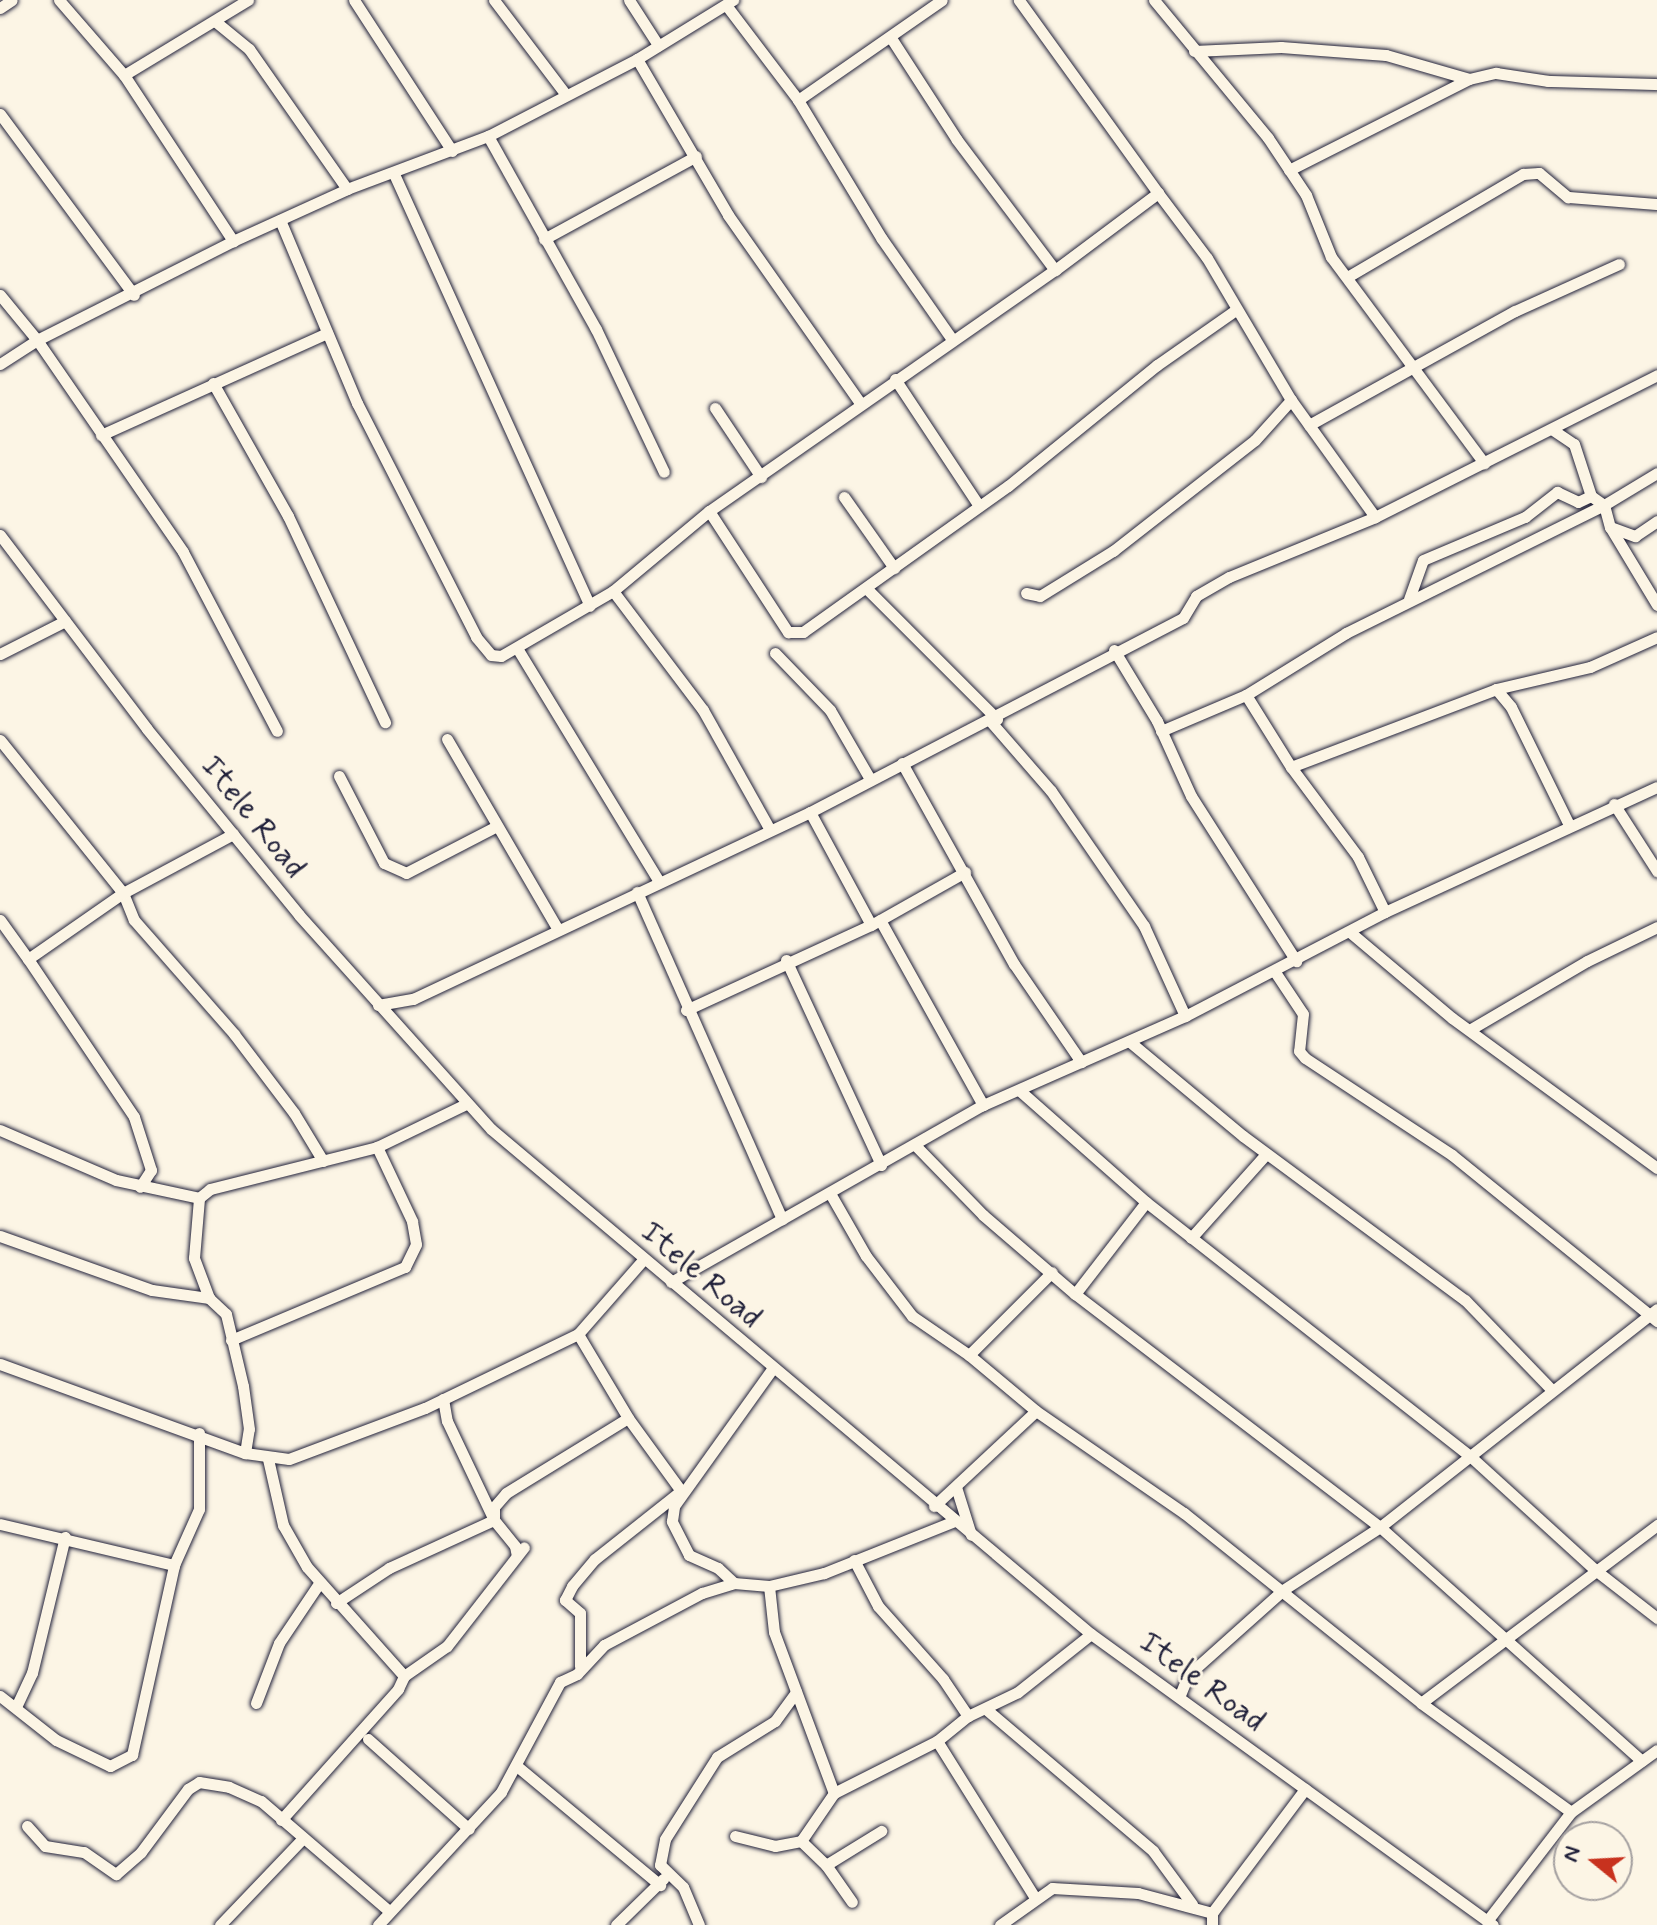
<!DOCTYPE html>
<style>
body{margin:0}
#map{position:relative;width:1657px;height:1925px;overflow:hidden;background:#fcf5e5;font-family:Mynerve,sans-serif}
div>[style]{position:absolute}
[style*='--x']{left:calc(var(--x)*1px);top:calc(var(--y)*1px);width:calc(var(--w)*1px);rotate:calc(var(--a)*1deg)}
.roads{filter:drop-shadow(0 0 2px #22223b) drop-shadow(0 0 2px #22223b)}
.minor>*{height:11px;margin:-5.5px;padding:0 5.5px;transform-origin:5.5px;border-radius:5.5px;background:#fcf5e5}
span{translate:-50% -50%;white-space:nowrap;text-align:center;line-height:1.15;-webkit-text-stroke:6px #fcf5e5;paint-order:stroke}
.street-label{font-size:32px;color:#22223b}
.north{position:absolute;left:1553px;top:1821px;width:80px;height:80px;box-sizing:border-box;background:#fcf5e5;border:2px solid #a5a1a1;border-radius:50%;rotate:288deg;font-size:22px;font-weight:700;line-height:32px;text-align:center;color:#22223b}
.north::after{content:'';display:block;margin:auto;width:28px;height:36px;background:#c8321e;clip-path:polygon(50% 0,100% 100%,50% 72%,0 100%)}
</style>
<div id="map">
<div class="roads">
<div class="minor">
<div style="--x:59;--y:0;--w:99;--a:49.1"></div>
<div style="--x:124;--y:75;--w:199;--a:56.7"></div>
<div style="--x:354;--y:0;--w:180;--a:57"></div>
<div style="--x:494;--y:0;--w:119;--a:52.8"></div>
<div style="--x:629;--y:0;--w:54;--a:57.2"></div>
<div style="--x:1154;--y:0;--w:179;--a:50.4"></div>
<div style="--x:1268;--y:138;--w:69;--a:56.3"></div>
<div style="--x:1306;--y:195;--w:67;--a:68"></div>
<div style="--x:1331;--y:257;--w:257;--a:53.4"></div>
<div style="--x:726;--y:5;--w:119;--a:52.8"></div>
<div style="--x:798;--y:100;--w:175;--a:-34.8"></div>
<div style="--x:0;--y:8;--w:14;--a:-34"></div>
<div style="--x:216;--y:22;--w:43;--a:39.3"></div>
<div style="--x:249;--y:49;--w:171;--a:55"></div>
<div style="--x:891;--y:38;--w:121;--a:57.1"></div>
<div style="--x:957;--y:140;--w:163;--a:53"></div>
<div style="--x:1194;--y:51;--w:87;--a:-2.6"></div>
<div style="--x:1281;--y:47;--w:105;--a:4.4"></div>
<div style="--x:1386;--y:55;--w:86;--a:16.1"></div>
<div style="--x:637;--y:59;--w:181;--a:59.7"></div>
<div style="--x:728;--y:215;--w:231;--a:54.9"></div>
<div style="--x:124;--y:75;--w:145;--a:-31.2"></div>
<div style="--x:798;--y:100;--w:162;--a:58.9"></div>
<div style="--x:882;--y:239;--w:121;--a:55.1"></div>
<div style="--x:0;--y:114;--w:225;--a:53.5"></div>
<div style="--x:488;--y:136;--w:221;--a:60.8"></div>
<div style="--x:596;--y:329;--w:158;--a:64.6"></div>
<div style="--x:1289;--y:170;--w:202;--a:-26.8"></div>
<div style="--x:1469;--y:79;--w:28;--a:-13"></div>
<div style="--x:1496;--y:73;--w:53;--a:8.7"></div>
<div style="--x:1548;--y:81;--w:109;--a:1.6"></div>
<div style="--x:394;--y:174;--w:474;--a:65.6"></div>
<div style="--x:1158;--y:193;--w:81;--a:53"></div>
<div style="--x:1207;--y:258;--w:165;--a:59.4"></div>
<div style="--x:1291;--y:400;--w:144;--a:54.3"></div>
<div style="--x:280;--y:220;--w:199;--a:67.2"></div>
<div style="--x:357;--y:403;--w:263;--a:63"></div>
<div style="--x:476;--y:637;--w:23;--a:50"></div>
<div style="--x:491;--y:655;--w:10;--a:6"></div>
<div style="--x:501;--y:656;--w:129;--a:-30.1"></div>
<div style="--x:613;--y:591;--w:125;--a:-39.8"></div>
<div style="--x:709;--y:511;--w:145;--a:56.9"></div>
<div style="--x:788;--y:632;--w:15;--a:0"></div>
<div style="--x:803;--y:632;--w:252;--a:-35.5"></div>
<div style="--x:1008;--y:486;--w:192;--a:-39.1"></div>
<div style="--x:1157;--y:365;--w:94;--a:-35"></div>
<div style="--x:544;--y:239;--w:173;--a:-28.6"></div>
<div style="--x:1349;--y:276;--w:202;--a:-30.4"></div>
<div style="--x:1523;--y:174;--w:16;--a:-4"></div>
<div style="--x:1539;--y:173;--w:38;--a:40"></div>
<div style="--x:1568;--y:197;--w:89;--a:4.5"></div>
<div style="--x:0;--y:295;--w:58;--a:50.6"></div>
<div style="--x:37;--y:340;--w:257;--a:55.4"></div>
<div style="--x:183;--y:552;--w:202;--a:62.3"></div>
<div style="--x:0;--y:364;--w:44;--a:-33"></div>
<div style="--x:37;--y:340;--w:220;--a:-26.8"></div>
<div style="--x:233;--y:241;--w:125;--a:-24.5"></div>
<div style="--x:347;--y:189;--w:151;--a:-20.6"></div>
<div style="--x:488;--y:136;--w:168;--a:-27.3"></div>
<div style="--x:637;--y:59;--w:113;--a:-31.6"></div>
<div style="--x:895;--y:379;--w:152;--a:56.5"></div>
<div style="--x:213;--y:383;--w:153;--a:60.6"></div>
<div style="--x:288;--y:516;--w:228;--a:64.8"></div>
<div style="--x:715;--y:408;--w:83;--a:56.3"></div>
<div style="--x:1309;--y:425;--w:235;--a:-29"></div>
<div style="--x:1515;--y:311;--w:114;--a:-24.3"></div>
<div style="--x:1553;--y:430;--w:25;--a:34"></div>
<div style="--x:1574;--y:444;--w:55;--a:71.9"></div>
<div style="--x:1591;--y:496;--w:16;--a:35"></div>
<div style="--x:1604;--y:505;--w:23;--a:75"></div>
<div style="--x:1610;--y:527;--w:91;--a:58.9"></div>
<div style="--x:101;--y:435;--w:248;--a:-24.3"></div>
<div style="--x:844;--y:497;--w:87;--a:54.8"></div>
<div style="--x:709;--y:511;--w:422;--a:-34.9"></div>
<div style="--x:1055;--y:270;--w:129;--a:-36.8"></div>
<div style="--x:1158;--y:193;--w:238;--a:-125.8"></div>
<div style="--x:1610;--y:527;--w:27;--a:20"></div>
<div style="--x:1635;--y:536;--w:27;--a:-34"></div>
<div style="--x:0;--y:535;--w:243;--a:52.8"></div>
<div style="--x:147;--y:729;--w:240;--a:50.7"></div>
<div style="--x:299;--y:915;--w:288;--a:48.1"></div>
<div style="--x:491;--y:1129;--w:784;--a:40.09"></div>
<div style="--x:1091;--y:1634;--w:496;--a:35.9"></div>
<div style="--x:867;--y:589;--w:184;--a:45"></div>
<div style="--x:613;--y:591;--w:149;--a:52.9"></div>
<div style="--x:703;--y:710;--w:137;--a:60.8"></div>
<div style="--x:1026;--y:593;--w:14;--a:12"></div>
<div style="--x:1040;--y:596;--w:86;--a:-31.7"></div>
<div style="--x:1113;--y:551;--w:180;--a:-38"></div>
<div style="--x:1255;--y:440;--w:54;--a:-48"></div>
<div style="--x:1409;--y:599;--w:41;--a:-70.3"></div>
<div style="--x:1423;--y:560;--w:111;--a:-22.9"></div>
<div style="--x:1525;--y:517;--w:41;--a:-38"></div>
<div style="--x:1557;--y:492;--w:23;--a:25"></div>
<div style="--x:1578;--y:502;--w:14;--a:-25"></div>
<div style="--x:517;--y:648;--w:274;--a:58.7"></div>
<div style="--x:1114;--y:650;--w:83;--a:58.8"></div>
<div style="--x:1157;--y:721;--w:82;--a:65.6"></div>
<div style="--x:1191;--y:796;--w:196;--a:57.5"></div>
<div style="--x:775;--y:653;--w:79;--a:46"></div>
<div style="--x:830;--y:710;--w:80;--a:59.9"></div>
<div style="--x:0;--y:654;--w:73;--a:-26.9"></div>
<div style="--x:1496;--y:689;--w:23;--a:50"></div>
<div style="--x:1511;--y:707;--w:131;--a:63.8"></div>
<div style="--x:1246;--y:695;--w:85;--a:58"></div>
<div style="--x:1291;--y:767;--w:112;--a:53.3"></div>
<div style="--x:1358;--y:857;--w:61;--a:63.9"></div>
<div style="--x:991;--y:722;--w:91;--a:49"></div>
<div style="--x:1051;--y:791;--w:164;--a:55.4"></div>
<div style="--x:1144;--y:926;--w:99;--a:65.5"></div>
<div style="--x:1161;--y:731;--w:92;--a:-23"></div>
<div style="--x:1246;--y:695;--w:118;--a:-31.8"></div>
<div style="--x:1346;--y:633;--w:288;--a:-26.4"></div>
<div style="--x:1604;--y:505;--w:62;--a:-31.1"></div>
<div style="--x:447;--y:739;--w:219;--a:59.8"></div>
<div style="--x:0;--y:740;--w:196;--a:51.2"></div>
<div style="--x:123;--y:893;--w:29;--a:68"></div>
<div style="--x:134;--y:920;--w:152;--a:48.7"></div>
<div style="--x:234;--y:1034;--w:99;--a:52.8"></div>
<div style="--x:294;--y:1113;--w:56;--a:58.9"></div>
<div style="--x:902;--y:763;--w:230;--a:60.9"></div>
<div style="--x:1014;--y:964;--w:119;--a:55.6"></div>
<div style="--x:1291;--y:767;--w:219;--a:-20.8"></div>
<div style="--x:1496;--y:689;--w:97;--a:-13.2"></div>
<div style="--x:1590;--y:667;--w:73;--a:-24.1"></div>
<div style="--x:339;--y:776;--w:98;--a:62.7"></div>
<div style="--x:384;--y:863;--w:24;--a:24"></div>
<div style="--x:406;--y:873;--w:102;--a:-27.3"></div>
<div style="--x:1614;--y:804;--w:80;--a:57.3"></div>
<div style="--x:810;--y:812;--w:128;--a:61.6"></div>
<div style="--x:637;--y:892;--w:358;--a:66.1"></div>
<div style="--x:0;--y:920;--w:48;--a:54.3"></div>
<div style="--x:28;--y:959;--w:116;--a:-34.8"></div>
<div style="--x:123;--y:893;--w:125;--a:-28.2"></div>
<div style="--x:880;--y:920;--w:212;--a:60.9"></div>
<div style="--x:1351;--y:933;--w:132;--a:40.1"></div>
<div style="--x:1452;--y:1018;--w:254;--a:36.2"></div>
<div style="--x:28;--y:959;--w:190;--a:56.1"></div>
<div style="--x:134;--y:1117;--w:56;--a:72.2"></div>
<div style="--x:151;--y:1170;--w:20;--a:123"></div>
<div style="--x:786;--y:960;--w:226;--a:65.1"></div>
<div style="--x:1275;--y:972;--w:50;--a:56.3"></div>
<div style="--x:1303;--y:1014;--w:37;--a:96"></div>
<div style="--x:1299;--y:1051;--w:9;--a:49"></div>
<div style="--x:1305;--y:1058;--w:176;--a:33.4"></div>
<div style="--x:1452;--y:1155;--w:264;--a:39"></div>
<div style="--x:378;--y:1005;--w:36;--a:-10"></div>
<div style="--x:413;--y:999;--w:439;--a:-25.2"></div>
<div style="--x:810;--y:812;--w:420;--a:-27.5"></div>
<div style="--x:1183;--y:618;--w:26;--a:-59"></div>
<div style="--x:1196;--y:596;--w:38;--a:-30"></div>
<div style="--x:1229;--y:577;--w:158;--a:-22.3"></div>
<div style="--x:1375;--y:517;--w:316;--a:-26.7"></div>
<div style="--x:686;--y:1010;--w:204;--a:-24.7"></div>
<div style="--x:871;--y:925;--w:108;--a:-29.4"></div>
<div style="--x:1471;--y:1029;--w:134;--a:-30.4"></div>
<div style="--x:1587;--y:961;--w:78;--a:-25.9"></div>
<div style="--x:1130;--y:1042;--w:147;--a:39.8"></div>
<div style="--x:1243;--y:1136;--w:276;--a:36.5"></div>
<div style="--x:1465;--y:1300;--w:122;--a:46"></div>
<div style="--x:1019;--y:1090;--w:169;--a:41.4"></div>
<div style="--x:1146;--y:1202;--w:413;--a:38.1"></div>
<div style="--x:1471;--y:1457;--w:166;--a:42.3"></div>
<div style="--x:1594;--y:1569;--w:80;--a:37.9"></div>
<div style="--x:0;--y:1130;--w:126;--a:23.3"></div>
<div style="--x:116;--y:1180;--w:85;--a:12.2"></div>
<div style="--x:915;--y:1145;--w:98;--a:45.8"></div>
<div style="--x:983;--y:1215;--w:121;--a:40.7"></div>
<div style="--x:1075;--y:1294;--w:384;--a:37.4"></div>
<div style="--x:1380;--y:1527;--w:351;--a:41.8"></div>
<div style="--x:831;--y:1195;--w:70;--a:60.2"></div>
<div style="--x:866;--y:1256;--w:76;--a:52.5"></div>
<div style="--x:912;--y:1316;--w:69;--a:34.4"></div>
<div style="--x:969;--y:1355;--w:87;--a:39.9"></div>
<div style="--x:1036;--y:1411;--w:180;--a:34.6"></div>
<div style="--x:1184;--y:1513;--w:304;--a:38.7"></div>
<div style="--x:1421;--y:1703;--w:185;--a:36"></div>
<div style="--x:0;--y:1236;--w:161;--a:19.6"></div>
<div style="--x:152;--y:1290;--w:58;--a:8"></div>
<div style="--x:1191;--y:1238;--w:113;--a:-48.2"></div>
<div style="--x:671;--y:1282;--w:359;--a:-29.6"></div>
<div style="--x:983;--y:1105;--w:221;--a:-23.8"></div>
<div style="--x:1185;--y:1016;--w:225;--a:-27.5"></div>
<div style="--x:1385;--y:912;--w:299;--a:-24.7"></div>
<div style="--x:1075;--y:1294;--w:116;--a:-52.3"></div>
<div style="--x:578;--y:1334;--w:98;--a:59.2"></div>
<div style="--x:628;--y:1418;--w:90;--a:54"></div>
<div style="--x:231;--y:1340;--w:189;--a:-22.8"></div>
<div style="--x:405;--y:1267;--w:25;--a:-64"></div>
<div style="--x:416;--y:1244;--w:23;--a:-100"></div>
<div style="--x:412;--y:1221;--w:82;--a:-115.3"></div>
<div style="--x:969;--y:1355;--w:117;--a:-45"></div>
<div style="--x:0;--y:1364;--w:261;--a:20"></div>
<div style="--x:245;--y:1453;--w:44;--a:7.8"></div>
<div style="--x:289;--y:1459;--w:145;--a:-20.6"></div>
<div style="--x:425;--y:1408;--w:170;--a:-25.8"></div>
<div style="--x:578;--y:1334;--w:98;--a:-48.7"></div>
<div style="--x:443;--y:1399;--w:22;--a:80"></div>
<div style="--x:447;--y:1421;--w:110;--a:64.6"></div>
<div style="--x:494;--y:1520;--w:33;--a:51"></div>
<div style="--x:515;--y:1546;--w:10;--a:79"></div>
<div style="--x:245;--y:1453;--w:24;--a:-81"></div>
<div style="--x:249;--y:1429;--w:43;--a:-97.9"></div>
<div style="--x:243;--y:1386;--w:74;--a:-103.3"></div>
<div style="--x:226;--y:1314;--w:23;--a:-137"></div>
<div style="--x:209;--y:1298;--w:43;--a:-110.6"></div>
<div style="--x:194;--y:1258;--w:60;--a:-85.2"></div>
<div style="--x:199;--y:1198;--w:14;--a:-39"></div>
<div style="--x:210;--y:1189;--w:172;--a:-14.1"></div>
<div style="--x:377;--y:1147;--w:99;--a:-25.8"></div>
<div style="--x:268;--y:1459;--w:68;--a:77.2"></div>
<div style="--x:283;--y:1525;--w:48;--a:60.3"></div>
<div style="--x:307;--y:1567;--w:146;--a:48.3"></div>
<div style="--x:956;--y:1487;--w:50;--a:72.6"></div>
<div style="--x:934;--y:1506;--w:139;--a:-43"></div>
<div style="--x:494;--y:1519;--w:12;--a:-90"></div>
<div style="--x:494;--y:1507;--w:18;--a:-49"></div>
<div style="--x:506;--y:1493;--w:143;--a:-31.6"></div>
<div style="--x:0;--y:1524;--w:179;--a:13.3"></div>
<div style="--x:854;--y:1560;--w:52;--a:62.4"></div>
<div style="--x:878;--y:1606;--w:98;--a:48.3"></div>
<div style="--x:943;--y:1679;--w:45;--a:56"></div>
<div style="--x:734;--y:1583;--w:22;--a:-137"></div>
<div style="--x:718;--y:1568;--w:32;--a:-156"></div>
<div style="--x:689;--y:1555;--w:38;--a:-117"></div>
<div style="--x:672;--y:1521;--w:15;--a:-82"></div>
<div style="--x:674;--y:1506;--w:168;--a:-54.4"></div>
<div style="--x:769;--y:1586;--w:46;--a:83.8"></div>
<div style="--x:774;--y:1632;--w:172;--a:69.6"></div>
<div style="--x:834;--y:1793;--w:58;--a:124.5"></div>
<div style="--x:801;--y:1841;--w:35;--a:44"></div>
<div style="--x:826;--y:1865;--w:45;--a:54.9"></div>
<div style="--x:336;--y:1603;--w:64;--a:-33.4"></div>
<div style="--x:389;--y:1568;--w:115;--a:-24.6"></div>
<div style="--x:580;--y:1666;--w:53;--a:-90"></div>
<div style="--x:580;--y:1613;--w:20;--a:-139"></div>
<div style="--x:565;--y:1600;--w:16;--a:-63"></div>
<div style="--x:572;--y:1586;--w:35;--a:-50"></div>
<div style="--x:595;--y:1559;--w:105;--a:-38.4"></div>
<div style="--x:1180;--y:1695;--w:22;--a:-68"></div>
<div style="--x:1188;--y:1675;--w:127;--a:-41.8"></div>
<div style="--x:1283;--y:1590;--w:116;--a:-33"></div>
<div style="--x:1380;--y:1527;--w:352;--a:-38.2"></div>
<div style="--x:0;--y:1696;--w:71;--a:38.2"></div>
<div style="--x:56;--y:1740;--w:60;--a:25.7"></div>
<div style="--x:110;--y:1766;--w:25;--a:-27"></div>
<div style="--x:132;--y:1755;--w:195;--a:-77.5"></div>
<div style="--x:174;--y:1565;--w:61;--a:-65.9"></div>
<div style="--x:199;--y:1509;--w:76;--a:-90"></div>
<div style="--x:256;--y:1703;--w:64;--a:-69"></div>
<div style="--x:279;--y:1643;--w:70;--a:-56.1"></div>
<div style="--x:1421;--y:1703;--w:296;--a:-37"></div>
<div style="--x:16;--y:1707;--w:38;--a:-65"></div>
<div style="--x:32;--y:1673;--w:140;--a:-76.4"></div>
<div style="--x:987;--y:1710;--w:218;--a:40.3"></div>
<div style="--x:1153;--y:1851;--w:66;--a:53.7"></div>
<div style="--x:368;--y:1739;--w:135;--a:41.7"></div>
<div style="--x:937;--y:1741;--w:185;--a:58"></div>
<div style="--x:518;--y:1767;--w:185;--a:39.7"></div>
<div style="--x:834;--y:1793;--w:115;--a:-26.8"></div>
<div style="--x:937;--y:1741;--w:40;--a:-39"></div>
<div style="--x:968;--y:1716;--w:55;--a:-25.6"></div>
<div style="--x:1018;--y:1692;--w:93;--a:-38.5"></div>
<div style="--x:281;--y:1820;--w:176;--a:-48.2"></div>
<div style="--x:398;--y:1689;--w:14;--a:-65"></div>
<div style="--x:404;--y:1676;--w:52;--a:-34.9"></div>
<div style="--x:447;--y:1646;--w:125;--a:-52.1"></div>
<div style="--x:27;--y:1826;--w:27;--a:48"></div>
<div style="--x:45;--y:1846;--w:39;--a:9"></div>
<div style="--x:84;--y:1852;--w:39;--a:35"></div>
<div style="--x:116;--y:1874;--w:33;--a:-41"></div>
<div style="--x:141;--y:1852;--w:79;--a:-53.3"></div>
<div style="--x:188;--y:1789;--w:13;--a:-32"></div>
<div style="--x:199;--y:1782;--w:30;--a:9"></div>
<div style="--x:229;--y:1787;--w:35;--a:24"></div>
<div style="--x:261;--y:1801;--w:169;--a:40.7"></div>
<div style="--x:735;--y:1836;--w:41;--a:14"></div>
<div style="--x:775;--y:1846;--w:26;--a:-11"></div>
<div style="--x:826;--y:1865;--w:65;--a:-31.7"></div>
<div style="--x:1487;--y:1921;--w:138;--a:-52.4"></div>
<div style="--x:1571;--y:1812;--w:106;--a:-35.8"></div>
<div style="--x:220;--y:1925;--w:120;--a:-46.3"></div>
<div style="--x:378;--y:1925;--w:181;--a:-47.2"></div>
<div style="--x:501;--y:1792;--w:125;--a:-61.8"></div>
<div style="--x:560;--y:1682;--w:19;--a:-25"></div>
<div style="--x:577;--y:1674;--w:40;--a:-47"></div>
<div style="--x:604;--y:1645;--w:111;--a:-28"></div>
<div style="--x:702;--y:1593;--w:34;--a:-17"></div>
<div style="--x:734;--y:1583;--w:35;--a:5"></div>
<div style="--x:769;--y:1586;--w:57;--a:-13.3"></div>
<div style="--x:824;--y:1573;--w:138;--a:-21.7"></div>
<div style="--x:616;--y:1925;--w:66;--a:-44.4"></div>
<div style="--x:699;--y:1925;--w:41;--a:-112.8"></div>
<div style="--x:683;--y:1887;--w:32;--a:-136"></div>
<div style="--x:660;--y:1865;--w:26;--a:-79"></div>
<div style="--x:665;--y:1839;--w:97;--a:-57.6"></div>
<div style="--x:717;--y:1757;--w:68;--a:-31.8"></div>
<div style="--x:775;--y:1721;--w:36;--a:-54"></div>
<div style="--x:1000;--y:1925;--w:64;--a:-35.4"></div>
<div style="--x:1052;--y:1888;--w:86;--a:3.3"></div>
<div style="--x:1138;--y:1893;--w:77;--a:15.1"></div>
<div style="--x:1212;--y:1925;--w:12;--a:-90"></div>
<div style="--x:1212;--y:1913;--w:155;--a:-53.1"></div>
</div>
</div>
<div class="street-label">
<span style="left:253px;top:817px;rotate:51deg">Itele Road</span>
<span style="left:701px;top:1275px;rotate:40deg">Itele Road</span>
<span style="left:1202px;top:1682px;rotate:36deg">Itele Road</span>
</div>
<div class="north">N</div>
</div>
